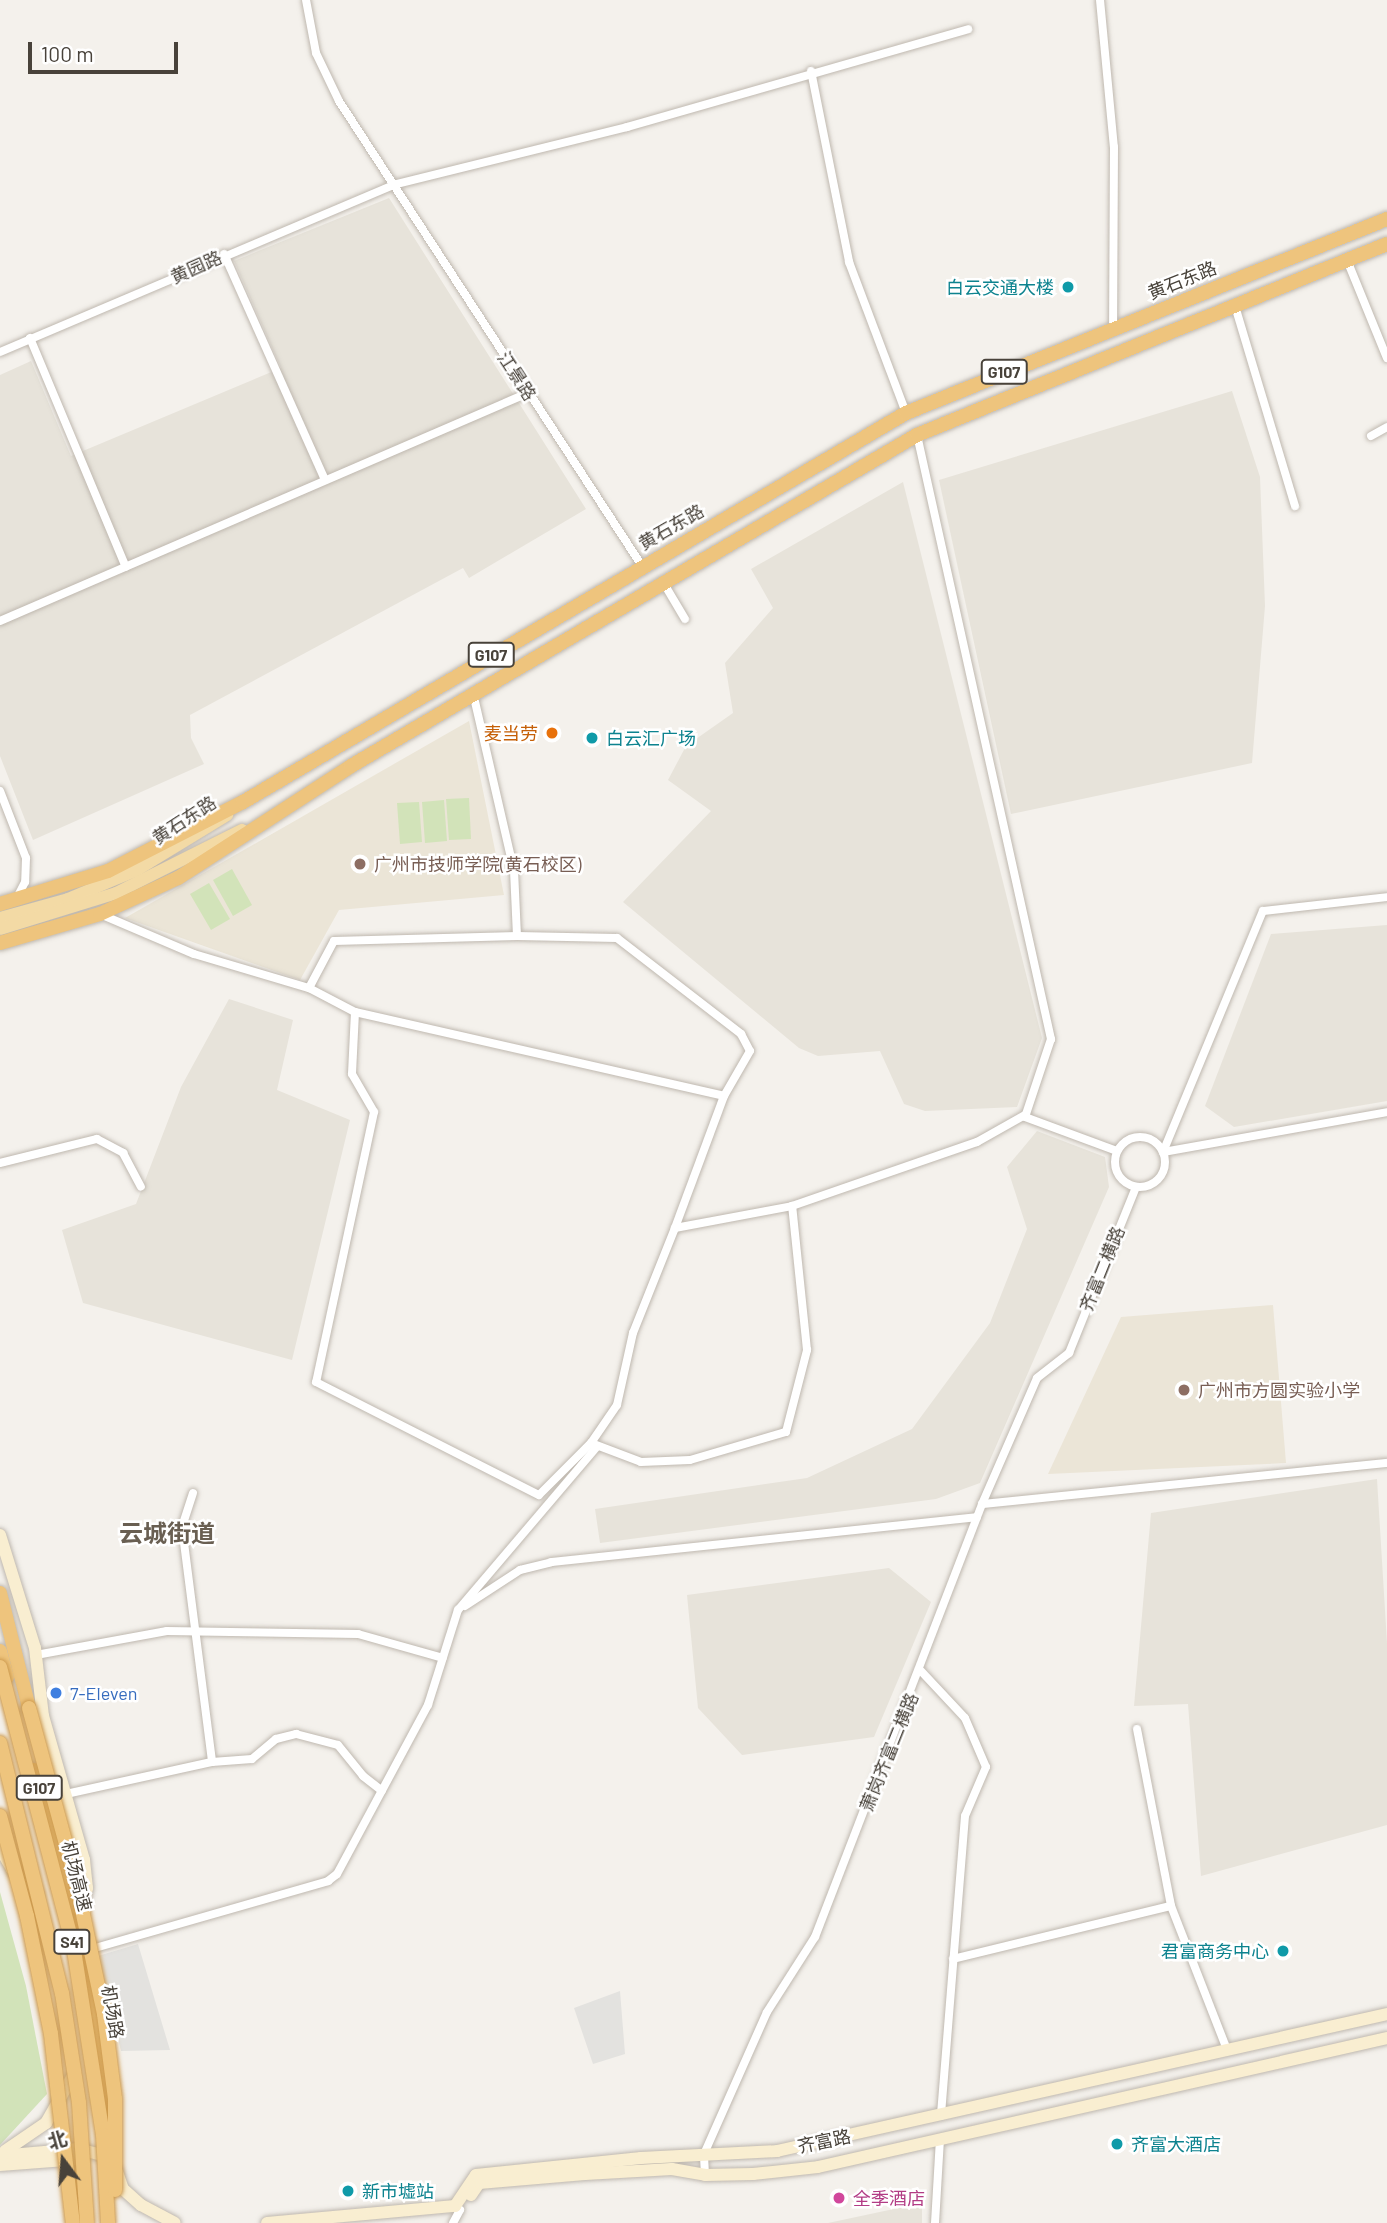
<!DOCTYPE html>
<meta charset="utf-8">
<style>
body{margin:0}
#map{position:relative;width:1387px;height:2223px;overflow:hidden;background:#f4f1ec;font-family:Barlow,"Noto Sans SC",sans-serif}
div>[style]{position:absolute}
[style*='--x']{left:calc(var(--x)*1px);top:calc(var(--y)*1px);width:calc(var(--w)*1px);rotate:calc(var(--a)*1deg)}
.residential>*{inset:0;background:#e7e3da}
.education>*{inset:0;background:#ebe5d7}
.green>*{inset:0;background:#d2e3b9}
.parking>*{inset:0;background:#e3e2df}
.roads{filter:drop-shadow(0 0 2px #bfb8af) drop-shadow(0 0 2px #bfb8af)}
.street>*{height:8px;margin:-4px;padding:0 4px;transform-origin:4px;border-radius:4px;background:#fff}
.street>.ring{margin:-4px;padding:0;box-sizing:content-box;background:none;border:8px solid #fff;border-radius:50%}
.secondary>*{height:12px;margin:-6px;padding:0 6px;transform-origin:6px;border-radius:6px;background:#f9eed1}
.primary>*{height:12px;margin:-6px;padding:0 6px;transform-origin:6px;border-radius:6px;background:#f3daa5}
.highway>*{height:14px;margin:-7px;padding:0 7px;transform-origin:7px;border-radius:7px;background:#eec47d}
.bridges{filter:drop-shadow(0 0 2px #cc994d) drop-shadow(0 0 2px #cc994d)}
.highway-bridge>*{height:14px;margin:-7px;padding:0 7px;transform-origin:7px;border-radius:7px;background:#eec47d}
.dots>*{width:19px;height:19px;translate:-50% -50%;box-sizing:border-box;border:4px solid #fff;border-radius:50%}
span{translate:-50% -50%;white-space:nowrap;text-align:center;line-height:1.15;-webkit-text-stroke:5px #fff;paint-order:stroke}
.shield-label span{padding:2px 5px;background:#fff;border:2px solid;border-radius:5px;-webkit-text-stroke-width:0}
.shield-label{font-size:16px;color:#48423a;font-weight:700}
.street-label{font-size:18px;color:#48423a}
.culture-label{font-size:18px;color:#0d838f}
.right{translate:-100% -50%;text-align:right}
.left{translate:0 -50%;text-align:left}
.food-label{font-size:18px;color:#c56008}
.education-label{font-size:18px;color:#785e54}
.shop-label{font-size:18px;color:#366cbe}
.hotel-label{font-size:18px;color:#b23c85}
.district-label{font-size:24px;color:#695f52;font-weight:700}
.north{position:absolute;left:28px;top:2125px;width:70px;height:70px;-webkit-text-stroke:5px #fff;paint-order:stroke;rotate:344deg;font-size:19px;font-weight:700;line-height:28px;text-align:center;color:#48423a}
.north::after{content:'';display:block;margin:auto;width:24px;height:32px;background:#48423a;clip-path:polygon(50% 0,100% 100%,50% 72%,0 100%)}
.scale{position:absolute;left:28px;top:42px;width:150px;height:32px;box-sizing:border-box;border:4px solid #48423a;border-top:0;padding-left:9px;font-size:21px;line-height:24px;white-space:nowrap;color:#48423a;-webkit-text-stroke:5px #fff;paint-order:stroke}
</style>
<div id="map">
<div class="residential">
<div style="clip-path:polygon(389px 198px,586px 509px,469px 578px,463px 568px,190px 715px,191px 738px,204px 764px,33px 840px,0 756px,0 375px,31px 361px,71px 456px,281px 368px,234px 261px)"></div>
<div style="clip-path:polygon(1232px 391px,1260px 477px,1265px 606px,1252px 763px,1011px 814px,939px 480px)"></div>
<div style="clip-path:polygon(903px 482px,1042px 1038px,1017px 1107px,925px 1111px,904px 1104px,880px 1051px,818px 1056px,799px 1048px,623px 902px,711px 811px,668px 780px,686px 746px,733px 713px,725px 663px,773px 608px,751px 569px)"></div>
<div style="clip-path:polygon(1387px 925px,1387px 1101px,1234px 1127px,1205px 1106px,1271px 934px)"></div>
<div style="clip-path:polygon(229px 999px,293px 1020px,277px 1090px,350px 1120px,292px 1360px,83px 1303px,62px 1230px,136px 1204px,181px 1087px)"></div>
<div style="clip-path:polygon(1037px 1131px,1105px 1157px,1109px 1187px,980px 1483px,936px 1499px,600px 1543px,595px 1509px,807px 1478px,912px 1429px,990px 1323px,1027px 1229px,1007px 1167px)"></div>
<div style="clip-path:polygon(1377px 1479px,1387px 1643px,1387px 1825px,1201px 1876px,1188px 1704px,1134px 1706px,1151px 1513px)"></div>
<div style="clip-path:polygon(889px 1568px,931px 1602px,874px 1737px,742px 1755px,698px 1708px,687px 1595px)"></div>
<div style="clip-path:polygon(922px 2203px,922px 2223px,828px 2223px)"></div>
</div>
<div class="education">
<div style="clip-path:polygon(469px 721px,504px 895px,339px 910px,300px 980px,125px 918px)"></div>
<div style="clip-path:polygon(1273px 1305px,1286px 1463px,1048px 1474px,1121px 1317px)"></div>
</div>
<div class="green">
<div style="clip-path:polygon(469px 798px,471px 839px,449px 840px,446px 799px)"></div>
<div style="clip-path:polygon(444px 800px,447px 841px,425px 843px,422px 802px)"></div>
<div style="clip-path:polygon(419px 802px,422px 842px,400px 844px,397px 803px)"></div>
<div style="clip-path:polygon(232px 869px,252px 905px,233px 916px,213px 880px)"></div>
<div style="clip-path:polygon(209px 883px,230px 919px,211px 930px,190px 894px)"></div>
<div style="clip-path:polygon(0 1892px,26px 1986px,47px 2094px,0 2145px)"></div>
</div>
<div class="parking">
<div style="clip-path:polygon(138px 1944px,170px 2050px,121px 2051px,98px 1956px)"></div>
<div style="clip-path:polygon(620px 1991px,625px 2054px,593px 2064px,574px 2008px)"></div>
</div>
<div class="roads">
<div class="street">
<div style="--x:306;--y:0;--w:54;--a:79.3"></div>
<div style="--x:316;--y:53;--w:53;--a:64.4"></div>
<div style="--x:339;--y:101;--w:555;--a:56.91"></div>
<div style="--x:1100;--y:0;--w:148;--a:84.6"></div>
<div style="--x:1114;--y:147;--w:182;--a:90.3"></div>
<div style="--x:811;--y:71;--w:195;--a:78.7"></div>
<div style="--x:849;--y:262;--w:161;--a:69.3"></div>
<div style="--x:224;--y:254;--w:245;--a:65.9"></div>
<div style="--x:1347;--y:260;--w:106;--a:67.8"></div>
<div style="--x:1235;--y:306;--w:209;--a:73.3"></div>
<div style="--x:30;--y:338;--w:248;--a:67.3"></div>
<div style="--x:0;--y:352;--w:427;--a:-23"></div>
<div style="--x:393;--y:185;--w:241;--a:-13.9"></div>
<div style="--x:627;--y:127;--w:355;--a:-16"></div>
<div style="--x:917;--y:435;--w:619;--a:77.49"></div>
<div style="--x:1051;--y:1039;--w:82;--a:108.4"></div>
<div style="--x:1025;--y:1117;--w:98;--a:20.3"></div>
<div style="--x:1371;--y:436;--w:18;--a:-29"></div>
<div style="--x:663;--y:582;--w:43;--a:59.3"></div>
<div style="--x:0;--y:621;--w:575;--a:-23.36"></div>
<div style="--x:473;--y:693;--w:182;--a:77"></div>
<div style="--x:514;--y:870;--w:66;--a:87.4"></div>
<div style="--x:0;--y:791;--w:72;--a:68.8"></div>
<div style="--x:26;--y:858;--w:24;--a:92"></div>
<div style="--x:25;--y:882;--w:20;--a:117"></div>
<div style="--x:100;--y:914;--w:102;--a:23.1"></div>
<div style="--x:194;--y:954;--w:120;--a:16.5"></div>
<div style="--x:309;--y:988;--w:52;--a:27.6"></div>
<div style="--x:355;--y:1012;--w:378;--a:12.8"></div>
<div style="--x:309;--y:988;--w:53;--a:-62"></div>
<div style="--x:334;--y:941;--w:183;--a:-1.6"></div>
<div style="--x:517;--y:936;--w:100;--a:1.1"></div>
<div style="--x:617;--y:938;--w:157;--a:37.7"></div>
<div style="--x:741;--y:1034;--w:19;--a:62"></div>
<div style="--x:750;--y:1051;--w:52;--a:120"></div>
<div style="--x:724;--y:1096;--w:141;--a:110.4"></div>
<div style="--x:355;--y:1012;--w:62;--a:92.8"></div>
<div style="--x:352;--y:1074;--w:44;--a:59.9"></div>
<div style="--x:374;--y:1112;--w:276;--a:102.1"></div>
<div style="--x:316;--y:1382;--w:250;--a:26.9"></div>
<div style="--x:539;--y:1495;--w:74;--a:-45"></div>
<div style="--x:591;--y:1443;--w:53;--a:20.8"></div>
<div style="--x:641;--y:1462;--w:49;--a:-2.3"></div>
<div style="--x:690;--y:1460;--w:100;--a:-16.3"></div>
<div style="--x:786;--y:1432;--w:85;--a:-75.6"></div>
<div style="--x:807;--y:1350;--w:145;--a:-95.9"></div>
<div class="ring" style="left:1115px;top:1137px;width:42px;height:42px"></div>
<div style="--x:1163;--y:1152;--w:261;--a:-67.5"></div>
<div style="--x:1263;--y:911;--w:125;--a:-6.4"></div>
<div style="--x:1163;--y:1152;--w:228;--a:-10.1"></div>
<div style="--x:0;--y:1163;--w:100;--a:-13.9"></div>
<div style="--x:97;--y:1139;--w:30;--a:28"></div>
<div style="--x:123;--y:1153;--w:38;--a:62"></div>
<div style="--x:591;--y:1443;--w:46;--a:-55.6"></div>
<div style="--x:617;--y:1405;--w:74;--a:-77.5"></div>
<div style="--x:633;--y:1333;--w:113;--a:-68.2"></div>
<div style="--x:675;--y:1228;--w:119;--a:-10.6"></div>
<div style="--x:792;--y:1206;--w:196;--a:-19.1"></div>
<div style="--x:977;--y:1142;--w:55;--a:-29.4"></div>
<div style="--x:193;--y:1493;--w:36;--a:108"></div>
<div style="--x:182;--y:1527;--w:237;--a:82.7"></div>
<div style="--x:982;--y:1504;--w:407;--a:-5.8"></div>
<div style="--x:465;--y:1606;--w:66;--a:-33.2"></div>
<div style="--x:520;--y:1570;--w:32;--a:-14"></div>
<div style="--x:551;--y:1562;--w:428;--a:-6"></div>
<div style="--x:36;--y:1655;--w:133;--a:-10.4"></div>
<div style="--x:167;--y:1631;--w:191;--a:0.9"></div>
<div style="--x:358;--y:1634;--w:88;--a:15.8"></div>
<div style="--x:921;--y:1671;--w:64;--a:46.9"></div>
<div style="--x:965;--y:1718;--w:53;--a:66.8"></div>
<div style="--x:986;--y:1767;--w:53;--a:113.2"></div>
<div style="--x:965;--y:1816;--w:301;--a:94.6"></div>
<div style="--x:1137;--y:1729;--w:180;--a:79.1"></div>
<div style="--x:1171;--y:1906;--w:155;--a:68.7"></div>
<div style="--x:66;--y:1794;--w:149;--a:-12.4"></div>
<div style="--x:212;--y:1762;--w:40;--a:-4.3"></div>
<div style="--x:252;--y:1759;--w:31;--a:-40"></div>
<div style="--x:276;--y:1739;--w:21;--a:-14"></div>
<div style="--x:296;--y:1734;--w:43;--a:14.7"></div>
<div style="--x:338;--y:1745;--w:40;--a:51"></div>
<div style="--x:363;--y:1776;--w:24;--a:38"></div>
<div style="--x:88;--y:1950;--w:250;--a:-16"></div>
<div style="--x:328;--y:1881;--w:11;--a:-38"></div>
<div style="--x:337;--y:1874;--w:192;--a:-61.7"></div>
<div style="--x:428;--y:1705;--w:100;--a:-72.5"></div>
<div style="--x:458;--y:1610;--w:213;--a:-49.6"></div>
<div style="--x:953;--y:1959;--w:224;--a:-13.7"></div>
<div style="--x:705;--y:2175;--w:21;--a:-93"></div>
<div style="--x:704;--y:2154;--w:155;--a:-66.1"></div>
<div style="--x:767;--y:2012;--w:89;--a:-57.4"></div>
<div style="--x:815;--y:1937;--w:464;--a:-68.9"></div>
<div style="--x:982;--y:1504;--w:137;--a:-66.4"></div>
<div style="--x:1037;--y:1378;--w:41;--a:-38"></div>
<div style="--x:1069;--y:1353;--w:179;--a:-68"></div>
<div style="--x:453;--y:2223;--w:15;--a:-62"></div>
<div style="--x:460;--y:2210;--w:6;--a:-141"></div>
<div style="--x:935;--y:2223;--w:84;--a:-86.6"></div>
</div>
<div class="secondary">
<div style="--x:0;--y:1535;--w:118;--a:72.8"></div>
<div style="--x:35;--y:1648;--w:68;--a:83.3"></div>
<div style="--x:43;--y:1716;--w:150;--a:74.1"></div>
<div style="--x:84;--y:1860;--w:28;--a:84"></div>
<div style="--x:87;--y:1888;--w:22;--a:103"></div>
<div style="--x:0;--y:1848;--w:24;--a:60"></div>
<div style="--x:12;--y:1869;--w:35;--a:46"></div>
<div style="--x:5;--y:2151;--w:50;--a:-34.3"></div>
<div style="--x:46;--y:2123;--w:51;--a:-60.4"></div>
<div style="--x:0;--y:2156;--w:78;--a:-5.1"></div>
<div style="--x:78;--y:2149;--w:33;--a:14"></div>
<div style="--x:0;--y:2165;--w:79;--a:-4.3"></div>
<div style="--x:117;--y:2172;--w:18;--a:71"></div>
<div style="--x:123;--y:2189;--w:24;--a:42"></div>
<div style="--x:141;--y:2205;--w:38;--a:28"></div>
<div style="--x:471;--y:2195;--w:14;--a:-56"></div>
<div style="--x:479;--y:2183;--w:106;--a:-4.9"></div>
<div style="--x:585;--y:2174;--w:87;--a:-3.3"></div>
<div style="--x:672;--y:2169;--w:34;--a:10"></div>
<div style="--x:705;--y:2175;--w:48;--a:-1.2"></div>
<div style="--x:753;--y:2174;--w:65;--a:-6.1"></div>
<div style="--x:818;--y:2167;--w:583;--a:-12.77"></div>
<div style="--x:267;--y:2223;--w:189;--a:-5.2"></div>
<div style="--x:455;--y:2206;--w:37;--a:-56"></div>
<div style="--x:476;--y:2175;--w:166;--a:-5.9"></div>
<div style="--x:641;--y:2158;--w:136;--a:-2.9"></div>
<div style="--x:777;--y:2151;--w:625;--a:-12.66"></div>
</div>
<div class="primary">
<div style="--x:0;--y:918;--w:71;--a:-15.6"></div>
<div style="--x:68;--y:899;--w:73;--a:-22.7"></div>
<div style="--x:135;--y:871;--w:108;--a:-31.3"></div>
<div style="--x:0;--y:929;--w:121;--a:-17.2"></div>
<div style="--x:116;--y:893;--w:141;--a:-26.6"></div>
</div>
<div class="highway">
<div style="--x:0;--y:904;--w:113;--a:-17"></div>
<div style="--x:108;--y:871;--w:152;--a:-27.1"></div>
<div style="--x:243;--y:802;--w:769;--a:-30.4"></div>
<div style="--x:906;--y:413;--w:519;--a:-21.97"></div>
<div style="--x:0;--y:943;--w:104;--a:-16.2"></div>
<div style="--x:100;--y:914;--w:86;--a:-24.8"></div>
<div style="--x:178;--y:878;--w:206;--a:-32.9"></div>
<div style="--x:351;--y:766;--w:656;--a:-30.32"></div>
<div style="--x:917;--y:435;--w:507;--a:-22.12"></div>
<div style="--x:0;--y:1593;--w:119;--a:75.8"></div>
<div style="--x:0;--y:1651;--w:27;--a:75"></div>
<div style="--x:34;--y:1770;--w:231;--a:75.7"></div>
<div style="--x:91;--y:1994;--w:144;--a:82.8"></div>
</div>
</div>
<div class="bridges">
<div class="highway-bridge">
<div style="--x:0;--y:1667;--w:293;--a:75.3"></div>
<div style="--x:74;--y:1950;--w:187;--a:81.1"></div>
<div style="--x:103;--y:2135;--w:88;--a:86.7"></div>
<div style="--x:29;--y:1708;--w:179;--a:74.8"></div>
<div style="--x:76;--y:1881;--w:136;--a:78.1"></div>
<div style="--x:104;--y:2014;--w:86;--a:82.6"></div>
<div style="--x:115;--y:2099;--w:91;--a:90"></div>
<div style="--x:0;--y:1743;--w:258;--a:76.1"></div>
<div style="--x:62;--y:1993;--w:111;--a:81.2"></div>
<div style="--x:79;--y:2103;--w:120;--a:86.2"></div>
<div style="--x:0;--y:1816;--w:104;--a:74.9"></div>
<div style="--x:27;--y:1916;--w:120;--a:78.5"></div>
<div style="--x:51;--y:2034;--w:190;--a:83.4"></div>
</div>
</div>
<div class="dots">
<div style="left:1068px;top:287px;background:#0f9aa8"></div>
<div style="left:552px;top:733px;background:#e8710a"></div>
<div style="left:592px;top:738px;background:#0f9aa8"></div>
<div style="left:360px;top:864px;background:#8d6e63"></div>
<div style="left:1184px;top:1390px;background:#8d6e63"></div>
<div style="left:56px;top:1693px;background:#3f7fe0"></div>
<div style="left:1283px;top:1951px;background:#0f9aa8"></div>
<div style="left:1117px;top:2144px;background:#0f9aa8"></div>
<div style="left:348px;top:2191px;background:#0f9aa8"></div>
<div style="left:839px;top:2198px;background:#d1479c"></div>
</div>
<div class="shield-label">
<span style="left:1004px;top:372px">G107</span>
<span style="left:491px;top:655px">G107</span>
<span style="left:39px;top:1788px">G107</span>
<span style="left:72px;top:1942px">S41</span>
</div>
<div class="street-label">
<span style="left:196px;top:267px;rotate:-24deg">黄园路</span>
<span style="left:1182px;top:280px;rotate:-22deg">黄石东路</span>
<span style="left:517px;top:376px;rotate:57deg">江景路</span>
<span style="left:671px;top:527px;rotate:-30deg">黄石东路</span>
<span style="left:184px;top:820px;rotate:-33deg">黄石东路</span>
<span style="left:1102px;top:1269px;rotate:-68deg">齐富二横路</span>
<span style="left:889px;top:1752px;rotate:-68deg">萧岗齐富二横路</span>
<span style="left:77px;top:1876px;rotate:76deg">机场高速</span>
<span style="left:113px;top:2012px;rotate:80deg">机场路</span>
<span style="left:824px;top:2141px;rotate:-12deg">齐富路</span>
</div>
<div class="culture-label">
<span class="right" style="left:1054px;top:287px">白云交通大楼</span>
<span class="left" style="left:606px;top:738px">白云汇广场</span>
<span class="right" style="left:1269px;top:1951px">君富商务中心</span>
<span class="left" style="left:1131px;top:2144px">齐富大酒店</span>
<span class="left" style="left:362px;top:2191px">新市墟站</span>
</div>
<div class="food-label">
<span class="right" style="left:538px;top:733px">麦当劳</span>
</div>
<div class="education-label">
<span class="left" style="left:374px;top:864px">广州市技师学院(黄石校区)</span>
<span class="left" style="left:1198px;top:1390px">广州市方圆实验小学</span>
</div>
<div class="shop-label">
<span class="left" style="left:70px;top:1693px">7-Eleven</span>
</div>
<div class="hotel-label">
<span class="left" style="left:853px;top:2198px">全季酒店</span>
</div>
<div class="district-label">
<span style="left:167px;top:1533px">云城街道</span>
</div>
<div class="north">北</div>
<div class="scale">100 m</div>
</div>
